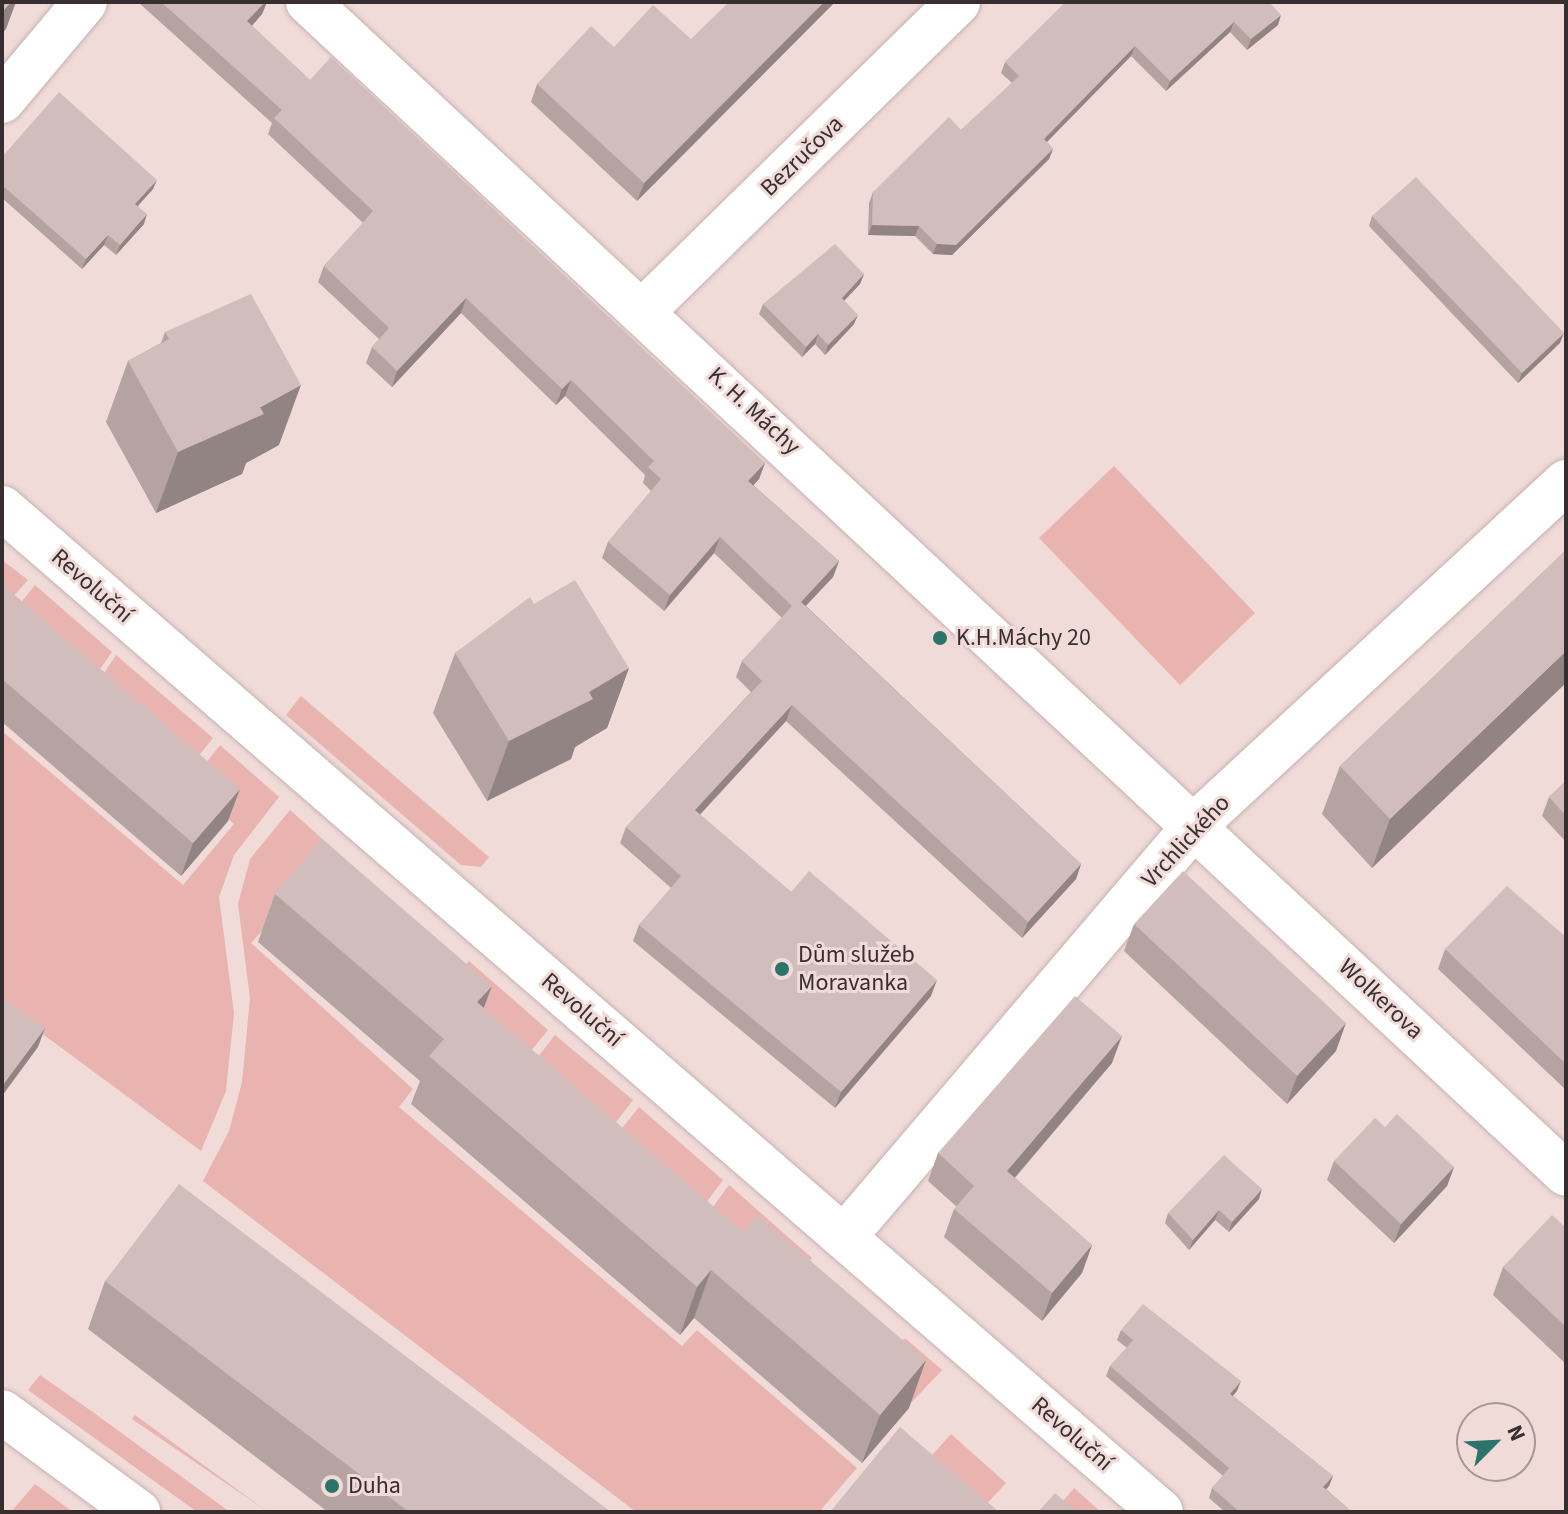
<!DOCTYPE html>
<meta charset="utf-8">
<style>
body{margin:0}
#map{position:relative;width:1568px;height:1514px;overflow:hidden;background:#f0dbd9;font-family:"Source Sans 3",sans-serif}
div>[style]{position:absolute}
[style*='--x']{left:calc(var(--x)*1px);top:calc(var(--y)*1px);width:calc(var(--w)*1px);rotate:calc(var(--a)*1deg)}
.green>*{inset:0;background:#e9b3af}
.roads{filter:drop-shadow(0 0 2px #c6b2b0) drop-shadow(0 0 2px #c6b2b0)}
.minor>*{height:44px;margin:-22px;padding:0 22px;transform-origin:22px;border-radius:22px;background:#fff}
.wall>*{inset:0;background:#b4a3a1}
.shaded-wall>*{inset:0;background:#928483}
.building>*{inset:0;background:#d1bdbb}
.dots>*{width:22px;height:22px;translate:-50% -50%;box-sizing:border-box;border:4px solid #f0dbd9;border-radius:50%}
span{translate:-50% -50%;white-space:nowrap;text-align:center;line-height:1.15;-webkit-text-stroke:6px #f0dbd9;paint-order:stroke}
.street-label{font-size:24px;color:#372f2f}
.poi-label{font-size:24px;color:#372f2f}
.left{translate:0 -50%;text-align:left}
.frame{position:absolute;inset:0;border:4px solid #372f2f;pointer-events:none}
.north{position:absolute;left:1456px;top:1402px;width:80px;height:80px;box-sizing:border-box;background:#f0dbd9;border:2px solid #a69695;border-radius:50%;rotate:66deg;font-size:22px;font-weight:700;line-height:32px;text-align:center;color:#372f2f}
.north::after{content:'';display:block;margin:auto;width:28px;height:36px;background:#2c736a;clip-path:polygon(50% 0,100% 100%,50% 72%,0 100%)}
</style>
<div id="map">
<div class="green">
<div style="clip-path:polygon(1114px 466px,1255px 613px,1180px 685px,1039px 538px)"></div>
<div style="clip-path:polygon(2px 560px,28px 580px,2px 609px)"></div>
<div style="clip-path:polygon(35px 585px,112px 652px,83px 693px,4px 624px)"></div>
<div style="clip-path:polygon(116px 655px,213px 738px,181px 778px,90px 695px)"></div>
<div style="clip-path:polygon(301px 696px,489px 857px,481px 867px,461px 865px,286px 715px)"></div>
<div style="clip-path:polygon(2px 731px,183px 885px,234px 824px,189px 785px,220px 745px,279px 797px,234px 855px,219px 897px,234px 1013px,226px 1091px,201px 1151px,2px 1004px)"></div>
<div style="clip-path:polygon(290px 810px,374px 885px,309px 879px,251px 943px,413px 1089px,399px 1107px,682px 1346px,697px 1330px,857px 1468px,819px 1512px,636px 1512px,203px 1181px,229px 1131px,242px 1082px,250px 998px,238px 904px,250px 859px)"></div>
<div style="clip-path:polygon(469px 961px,548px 1030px,503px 1085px,438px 999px)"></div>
<div style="clip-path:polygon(555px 1035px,633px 1100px,589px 1157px,512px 1090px)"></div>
<div style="clip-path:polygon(639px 1107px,723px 1180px,680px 1238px,596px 1161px)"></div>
<div style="clip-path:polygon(729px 1185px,812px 1258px,780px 1292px,688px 1241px)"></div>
<div style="clip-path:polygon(905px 1338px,942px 1370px,910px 1404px,874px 1373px)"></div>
<div style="clip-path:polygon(40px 1375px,94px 1413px,230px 1512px,197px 1512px,28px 1390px)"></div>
<div style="clip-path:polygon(135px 1415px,268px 1512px,132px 1419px)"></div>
<div style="clip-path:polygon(951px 1434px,1006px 1483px,982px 1509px,926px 1462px)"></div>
<div style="clip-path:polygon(35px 1484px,73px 1512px,11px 1512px)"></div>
<div style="clip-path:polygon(1074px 1488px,1101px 1512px,1054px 1512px)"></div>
</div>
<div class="roads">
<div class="minor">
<div style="--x:308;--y:2;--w:1719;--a:42.97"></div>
<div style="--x:2;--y:101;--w:129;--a:-50"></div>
<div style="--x:645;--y:309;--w:438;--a:-44.4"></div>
<div style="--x:2;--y:508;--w:1533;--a:40.9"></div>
<div style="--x:844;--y:1237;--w:543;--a:-49.56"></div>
<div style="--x:1196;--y:824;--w:504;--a:-42.75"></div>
<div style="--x:2;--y:1412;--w:169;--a:36.3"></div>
</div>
</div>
<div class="wall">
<div style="clip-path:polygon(138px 2px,267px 2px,262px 14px,252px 26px,310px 80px,765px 463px,759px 479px,753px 485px,839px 561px,833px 577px,806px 606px,1081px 864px,1076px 879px,1022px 938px,786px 721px,700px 815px,791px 892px,931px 996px,835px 1108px,633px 941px,639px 925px,671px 888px,620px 843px,626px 827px,751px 692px,736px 677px,742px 661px,782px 618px,714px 553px,664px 611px,602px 558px,608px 542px,651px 491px,643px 483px,645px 475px,565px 396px,556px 405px,461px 313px,392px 387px,366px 363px,372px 347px,379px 339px,318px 282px,324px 266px,363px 223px,268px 134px,272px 123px)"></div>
<div style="clip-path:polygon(835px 2px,637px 201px,531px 102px,537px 84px,614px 47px,691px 39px)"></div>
<div style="clip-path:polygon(1066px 2px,1278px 25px,1247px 50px,1230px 32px,1166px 91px,1131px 56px,1047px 142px,1053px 149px,1049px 159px,952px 255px,933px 254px,915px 236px,868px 235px,869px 203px,873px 192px,961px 130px,1012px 83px,1001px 73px,1005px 62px)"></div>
<div style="clip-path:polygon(2px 157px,153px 189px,138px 206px,144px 224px,116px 255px,104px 245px,82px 269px,2px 198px)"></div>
<div style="clip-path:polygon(1372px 216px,1560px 343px,1518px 383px,1369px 226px)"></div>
<div style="clip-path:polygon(864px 274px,860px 284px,844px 301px,854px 324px,825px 355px,815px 344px,802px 357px,759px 314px,763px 304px)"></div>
<div style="clip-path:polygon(165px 332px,279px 445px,246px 463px,242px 474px,156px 513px,106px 422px,128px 361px,161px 343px)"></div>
<div style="clip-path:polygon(1566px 550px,1372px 868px,1322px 814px,1340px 766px)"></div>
<div style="clip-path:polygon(2px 584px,228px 821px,181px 876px,2px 722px)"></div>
<div style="clip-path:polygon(534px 604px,629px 668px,607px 728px,575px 747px,571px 759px,487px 801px,433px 713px,455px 653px)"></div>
<div style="clip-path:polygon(1566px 781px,1566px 842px,1542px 816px,1549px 797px)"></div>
<div style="clip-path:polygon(275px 894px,484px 1008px,909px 1408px,862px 1463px,694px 1318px,680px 1335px,411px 1104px,420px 1081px,258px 942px)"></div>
<div style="clip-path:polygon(1134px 924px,1336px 1051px,1287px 1104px,1124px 951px)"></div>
<div style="clip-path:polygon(1566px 937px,1566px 1088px,1565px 1089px,1438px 969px,1445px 949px)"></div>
<div style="clip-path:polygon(1112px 1063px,1015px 1178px,1092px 1245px,1082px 1273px,1042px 1321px,944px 1237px,954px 1209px,957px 1207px,928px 1181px,938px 1153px)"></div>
<div style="clip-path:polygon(1385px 1127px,1454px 1167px,1447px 1186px,1394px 1243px,1327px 1180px,1334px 1161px)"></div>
<div style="clip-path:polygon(1259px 1199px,1229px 1232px,1215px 1220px,1189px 1250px,1165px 1223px,1168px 1213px)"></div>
<div style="clip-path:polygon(1566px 1228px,1566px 1364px,1493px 1295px,1503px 1267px)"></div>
<div style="clip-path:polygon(105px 1281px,611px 1512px,328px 1512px,88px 1329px)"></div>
<div style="clip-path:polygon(1121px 1330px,1237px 1391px,1233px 1396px,1333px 1476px,1329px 1486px,1326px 1489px,1352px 1512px,1225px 1512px,1209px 1498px,1212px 1488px,1223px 1476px,1106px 1376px,1110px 1366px,1127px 1348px,1117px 1340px)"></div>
</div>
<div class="shaded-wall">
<div style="clip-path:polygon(11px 2px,16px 2px,6px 29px,2px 34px,2px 12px)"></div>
<div style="clip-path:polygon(265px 2px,267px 2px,262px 14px,242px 37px,247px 21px)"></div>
<div style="clip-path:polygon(824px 2px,835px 2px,637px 201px,644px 183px)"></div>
<div style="clip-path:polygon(1281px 15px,1278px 25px,1247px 50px,1251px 39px)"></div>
<div style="clip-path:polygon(1234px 22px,1230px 32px,1166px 91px,1170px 81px)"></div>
<div style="clip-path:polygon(1135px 46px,1131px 56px,1040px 149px,1044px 139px)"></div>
<div style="clip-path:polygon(1053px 149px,1049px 159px,952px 255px,933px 254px,937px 244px)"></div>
<div style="clip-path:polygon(157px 180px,153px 189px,131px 213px,135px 204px)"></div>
<div style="clip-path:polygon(147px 214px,144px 224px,116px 255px,120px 245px)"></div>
<div style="clip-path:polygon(872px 225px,919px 226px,915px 236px,868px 235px)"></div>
<div style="clip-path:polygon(108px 235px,104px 245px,82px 269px,86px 259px)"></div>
<div style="clip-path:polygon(864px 274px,860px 284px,838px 307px,842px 298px)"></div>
<div style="clip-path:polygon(466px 298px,461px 313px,392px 387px,397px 371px)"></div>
<div style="clip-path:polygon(858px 315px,854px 324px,825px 355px,828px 345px)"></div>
<div style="clip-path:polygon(1564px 333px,1560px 343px,1518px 383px,1522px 373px)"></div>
<div style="clip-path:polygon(818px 334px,815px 344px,802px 357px,806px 347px)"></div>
<div style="clip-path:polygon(571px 380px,565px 396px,556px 405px,562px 389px)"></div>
<div style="clip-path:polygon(301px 385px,279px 445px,246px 463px,242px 474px,156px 513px,178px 452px)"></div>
<div style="clip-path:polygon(765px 463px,759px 479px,743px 497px,748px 481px)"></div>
<div style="clip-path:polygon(720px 537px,714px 553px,664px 611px,670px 595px)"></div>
<div style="clip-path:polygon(839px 561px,833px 577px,795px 617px,801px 602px)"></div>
<div style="clip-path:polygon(1566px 651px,1566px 683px,1372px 868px,1390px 819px)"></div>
<div style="clip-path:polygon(629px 668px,607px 728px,575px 747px,571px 759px,487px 801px,509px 741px)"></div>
<div style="clip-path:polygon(792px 705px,786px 721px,689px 826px,695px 810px)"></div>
<div style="clip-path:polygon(240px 789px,228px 821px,181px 876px,193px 843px)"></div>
<div style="clip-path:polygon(1081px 864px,1076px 879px,1022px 938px,1028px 922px)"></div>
<div style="clip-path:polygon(937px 980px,931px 996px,835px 1108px,841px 1092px)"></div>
<div style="clip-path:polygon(492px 986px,474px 1034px,477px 1002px)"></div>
<div style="clip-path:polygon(1346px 1023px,1336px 1051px,1287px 1104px,1297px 1076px)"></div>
<div style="clip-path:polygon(45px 1028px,38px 1047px,2px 1096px,2px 1086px)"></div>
<div style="clip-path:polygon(1122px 1036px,1112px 1063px,997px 1198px,1007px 1171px)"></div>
<div style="clip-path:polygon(1454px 1167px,1447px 1186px,1394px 1243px,1401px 1224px)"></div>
<div style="clip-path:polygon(1262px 1189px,1259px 1199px,1229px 1232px,1232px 1222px)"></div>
<div style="clip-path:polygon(1219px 1210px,1215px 1220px,1189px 1250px,1193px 1240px)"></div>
<div style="clip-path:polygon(1092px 1245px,1082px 1273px,1042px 1321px,1052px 1293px)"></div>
<div style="clip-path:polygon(711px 1270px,694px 1318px,680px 1335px,697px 1287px)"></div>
<div style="clip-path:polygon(926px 1360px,909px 1408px,862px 1463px,880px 1415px)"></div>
<div style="clip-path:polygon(1241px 1381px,1237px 1391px,1226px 1403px,1230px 1394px)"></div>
<div style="clip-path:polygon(1333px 1476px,1329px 1486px,1320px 1496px,1323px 1487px)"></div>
</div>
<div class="building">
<div style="clip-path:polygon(2px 2px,11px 2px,2px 12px)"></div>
<div style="clip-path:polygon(161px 2px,265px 2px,247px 21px,310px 80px,331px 57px,765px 463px,748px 481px,839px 561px,801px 602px,1081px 864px,1028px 922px,792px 705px,695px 810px,791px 892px,809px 871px,937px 980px,841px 1092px,639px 925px,681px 876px,626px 827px,762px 681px,742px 661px,792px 606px,720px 537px,670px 595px,608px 542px,661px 479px,648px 467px,654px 461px,571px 380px,562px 389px,466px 298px,397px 371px,372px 347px,389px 328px,324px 266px,373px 211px,274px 118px,282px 110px)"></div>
<div style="clip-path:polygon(729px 2px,824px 2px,644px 183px,537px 84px,591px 26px,614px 47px,653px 5px,691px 39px)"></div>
<div style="clip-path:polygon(1066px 2px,1269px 2px,1281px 15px,1251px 39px,1234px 22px,1170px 81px,1135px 46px,1044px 139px,1053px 149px,956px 245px,937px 244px,919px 226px,872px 225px,873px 192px,949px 117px,961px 130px,1019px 76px,1005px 62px)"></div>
<div style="clip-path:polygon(59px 92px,157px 180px,135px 204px,147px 214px,120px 245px,108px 235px,86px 259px,2px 185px,2px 157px)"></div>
<div style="clip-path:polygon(1416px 177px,1564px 333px,1522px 373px,1372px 216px)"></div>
<div style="clip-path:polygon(835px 244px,864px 274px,842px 298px,858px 315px,828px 345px,818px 334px,806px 347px,763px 304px)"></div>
<div style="clip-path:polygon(251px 294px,301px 385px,260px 407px,264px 414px,178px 452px,128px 361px,169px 339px,165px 332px)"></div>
<div style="clip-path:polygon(1566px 550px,1566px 651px,1390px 819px,1340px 766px)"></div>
<div style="clip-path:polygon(575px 580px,629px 668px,589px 692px,593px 699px,509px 741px,455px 653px,530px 597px,534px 604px)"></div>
<div style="clip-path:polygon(2px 584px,240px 789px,193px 843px,2px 679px)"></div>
<div style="clip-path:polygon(1566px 781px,1566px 816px,1549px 797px)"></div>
<div style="clip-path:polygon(322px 839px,492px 986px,477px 1002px,743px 1232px,757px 1215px,926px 1360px,880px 1415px,711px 1270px,697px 1287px,429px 1056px,444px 1039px,275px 894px)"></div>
<div style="clip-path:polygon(1183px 871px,1346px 1023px,1297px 1076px,1134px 924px)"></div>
<div style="clip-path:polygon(1507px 886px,1566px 937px,1566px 1064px,1445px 949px)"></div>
<div style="clip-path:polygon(1075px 996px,1122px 1036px,1007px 1171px,1092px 1245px,1052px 1293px,954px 1209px,974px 1186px,938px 1153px)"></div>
<div style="clip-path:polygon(2px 997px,45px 1028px,2px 1086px)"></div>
<div style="clip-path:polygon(1397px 1114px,1454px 1167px,1401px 1224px,1334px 1161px,1375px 1118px,1385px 1127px)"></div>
<div style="clip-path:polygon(1224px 1155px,1262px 1189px,1232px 1222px,1219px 1210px,1193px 1240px,1168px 1213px)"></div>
<div style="clip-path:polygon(179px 1184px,611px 1512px,409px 1512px,105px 1281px)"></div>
<div style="clip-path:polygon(1552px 1215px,1566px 1228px,1566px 1327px,1503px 1267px)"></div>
<div style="clip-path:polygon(1143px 1304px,1241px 1381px,1230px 1394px,1333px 1476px,1323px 1487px,1352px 1512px,1240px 1512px,1212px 1488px,1229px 1468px,1110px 1366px,1133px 1340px,1121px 1330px)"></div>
<div style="clip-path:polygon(900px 1427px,999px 1512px,830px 1512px)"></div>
<div style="clip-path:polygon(1055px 1493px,1077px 1512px,1038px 1512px)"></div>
</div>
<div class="dots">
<div style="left:940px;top:638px;background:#2c736a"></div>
<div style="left:782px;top:969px;background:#2c736a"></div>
<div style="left:332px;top:1486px;background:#2c736a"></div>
</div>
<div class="street-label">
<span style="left:802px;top:156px;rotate:-44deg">Bezručova</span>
<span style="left:754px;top:411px;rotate:43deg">K. H. Máchy</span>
<span style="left:92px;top:586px;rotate:41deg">Revoluční</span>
<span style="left:1186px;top:841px;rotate:-47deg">Vrchlického</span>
<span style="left:1381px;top:999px;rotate:43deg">Wolkerova</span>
<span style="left:582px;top:1010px;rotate:41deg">Revoluční</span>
<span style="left:1072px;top:1434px;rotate:41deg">Revoluční</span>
</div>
<div class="poi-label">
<span class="left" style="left:956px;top:638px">K.H.Máchy 20</span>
<span class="left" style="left:798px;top:969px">Dům služeb<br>Moravanka</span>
<span class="left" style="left:348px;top:1486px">Duha</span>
</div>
<div class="frame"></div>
<div class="north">N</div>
</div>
